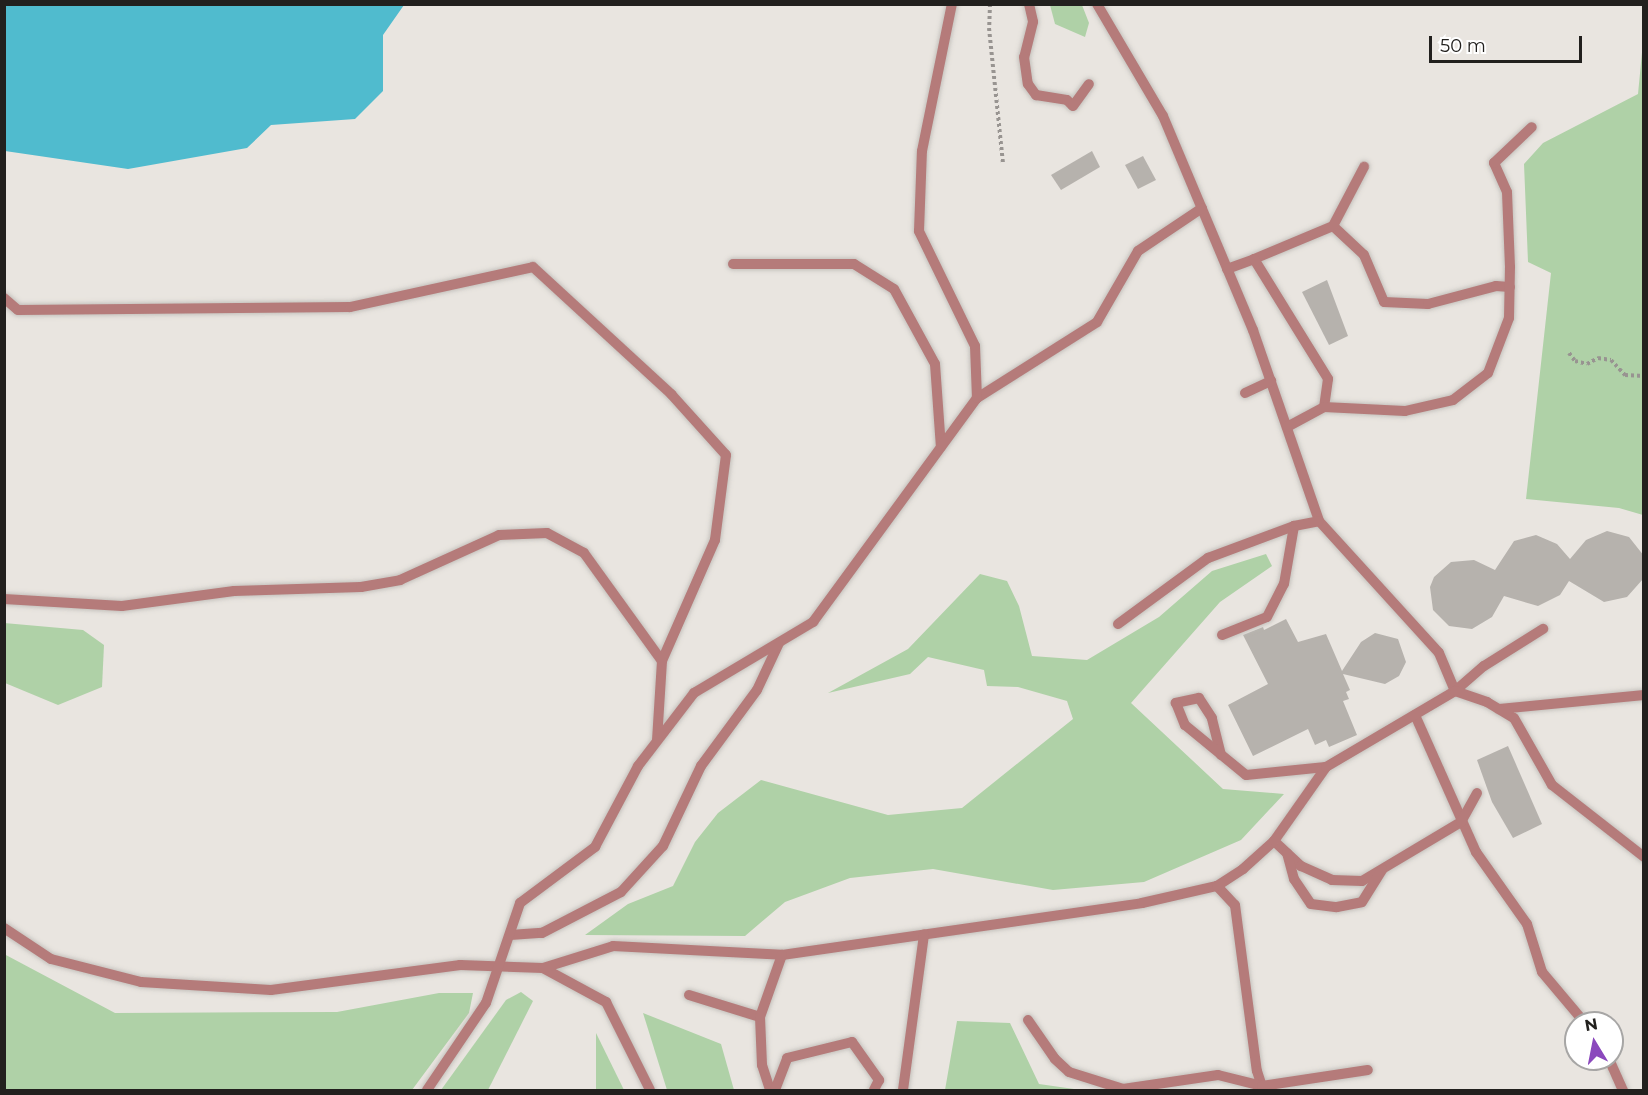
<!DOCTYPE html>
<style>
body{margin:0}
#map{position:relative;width:1648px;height:1095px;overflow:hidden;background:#e9e5e0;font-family:Montserrat,sans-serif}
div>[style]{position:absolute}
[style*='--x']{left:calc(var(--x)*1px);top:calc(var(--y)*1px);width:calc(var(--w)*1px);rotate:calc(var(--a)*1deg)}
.green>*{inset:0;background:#afd1a7}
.water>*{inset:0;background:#50bbce}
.building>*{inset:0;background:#b6b2ad}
.path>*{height:4px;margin-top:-2px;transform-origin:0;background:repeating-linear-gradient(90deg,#989491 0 3px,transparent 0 6px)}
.roads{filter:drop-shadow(0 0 2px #c5c2bd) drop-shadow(0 0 2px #c5c2bd)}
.lane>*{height:10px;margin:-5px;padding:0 5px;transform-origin:5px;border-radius:5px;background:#b57b7a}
span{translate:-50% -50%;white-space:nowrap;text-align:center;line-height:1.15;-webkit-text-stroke:4.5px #fff;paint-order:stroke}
.frame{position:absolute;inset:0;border:6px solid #22201e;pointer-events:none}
.north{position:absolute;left:1564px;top:1011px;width:60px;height:60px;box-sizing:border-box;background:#fff;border:2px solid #a7a6a5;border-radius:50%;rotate:350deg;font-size:16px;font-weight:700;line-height:24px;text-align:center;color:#22201e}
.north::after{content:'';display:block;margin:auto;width:21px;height:27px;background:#8b48bd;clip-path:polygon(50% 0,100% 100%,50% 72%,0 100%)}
.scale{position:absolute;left:1429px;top:36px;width:153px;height:27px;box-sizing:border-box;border:3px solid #22201e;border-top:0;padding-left:8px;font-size:18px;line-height:21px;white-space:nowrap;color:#22201e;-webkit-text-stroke:4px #fff;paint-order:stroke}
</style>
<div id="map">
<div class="green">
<div style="clip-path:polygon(1050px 5px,1082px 5px,1089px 23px,1085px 37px,1055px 24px)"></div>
<div style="clip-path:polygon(1643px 42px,1644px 515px,1643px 515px,1619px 508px,1526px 499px,1551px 273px,1528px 262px,1524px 164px,1543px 143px,1638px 94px)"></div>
<div style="clip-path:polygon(1266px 554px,1272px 566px,1220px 602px,1131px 703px,1223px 789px,1284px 794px,1241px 840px,1144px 882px,1053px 890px,933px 869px,850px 878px,785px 902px,745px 936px,585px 935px,628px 904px,673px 886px,695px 842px,718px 813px,761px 780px,888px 815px,962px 808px,1073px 719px,1067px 701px,1018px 687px,987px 686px,984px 670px,928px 657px,910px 674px,828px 693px,908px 649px,980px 574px,1007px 581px,1019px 606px,1032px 656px,1087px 660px,1159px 617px,1212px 571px)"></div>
<div style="clip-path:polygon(4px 623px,83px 630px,104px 645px,102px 687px,58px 705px,5px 683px)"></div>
<div style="clip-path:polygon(4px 954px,115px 1013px,337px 1012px,439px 993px,473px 993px,469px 1013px,412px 1090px,5px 1090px)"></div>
<div style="clip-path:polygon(521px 992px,533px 1001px,488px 1090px,441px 1090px,506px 1000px)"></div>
<div style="clip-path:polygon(643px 1013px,721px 1044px,734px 1090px,667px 1090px)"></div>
<div style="clip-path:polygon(957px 1021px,1010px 1023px,1039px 1084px,1081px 1090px,945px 1090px)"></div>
<div style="clip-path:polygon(596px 1033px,624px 1090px,596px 1090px)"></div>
</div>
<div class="water">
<div style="clip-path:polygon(5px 4px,404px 4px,404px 5px,383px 35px,383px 91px,355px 119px,271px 125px,247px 148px,128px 169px,5px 151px)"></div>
</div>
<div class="building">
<div style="clip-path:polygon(1092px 151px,1100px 167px,1061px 190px,1051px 175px)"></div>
<div style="clip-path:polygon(1143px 156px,1156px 180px,1138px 189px,1125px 165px)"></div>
<div style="clip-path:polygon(1327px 280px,1348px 336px,1329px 345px,1302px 292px)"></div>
<div style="clip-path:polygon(1607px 531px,1629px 537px,1644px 556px,1643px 579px,1627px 597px,1604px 602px,1569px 581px,1560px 595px,1538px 606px,1504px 596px,1492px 617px,1472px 629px,1449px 626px,1433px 610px,1430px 587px,1434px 577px,1451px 562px,1474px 560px,1495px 570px,1514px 541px,1536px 535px,1557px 544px,1570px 559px,1586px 540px)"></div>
<div style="clip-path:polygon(1286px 619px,1298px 642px,1326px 634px,1342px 671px,1361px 642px,1375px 633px,1398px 639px,1406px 662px,1399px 676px,1385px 684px,1343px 674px,1350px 690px,1346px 692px,1349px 699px,1343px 701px,1357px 735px,1329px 747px,1326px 740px,1315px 745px,1308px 729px,1253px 756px,1228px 705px,1268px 684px,1243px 635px,1263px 627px,1264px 630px)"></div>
<div style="clip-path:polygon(1508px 746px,1542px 824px,1513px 838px,1492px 802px,1477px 760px)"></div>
</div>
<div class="path">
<div style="--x:990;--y:4;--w:24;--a:92"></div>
<div style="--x:989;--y:28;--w:136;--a:84.1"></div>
<div style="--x:1569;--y:353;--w:10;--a:53"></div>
<div style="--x:1575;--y:361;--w:12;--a:14"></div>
<div style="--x:1587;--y:364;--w:13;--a:-29"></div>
<div style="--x:1598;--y:358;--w:13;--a:9"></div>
<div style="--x:1611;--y:360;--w:21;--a:47"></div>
<div style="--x:1625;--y:375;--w:19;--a:3"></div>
</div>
<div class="roads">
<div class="lane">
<div style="--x:1029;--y:4;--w:18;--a:77"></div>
<div style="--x:1033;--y:22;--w:36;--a:104"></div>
<div style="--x:1024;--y:57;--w:27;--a:82"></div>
<div style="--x:1028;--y:84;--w:14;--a:54"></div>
<div style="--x:1036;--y:95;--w:31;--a:9"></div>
<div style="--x:1067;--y:100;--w:8;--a:45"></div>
<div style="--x:1073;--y:106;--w:27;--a:-54"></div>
<div style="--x:1097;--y:4;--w:130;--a:59.5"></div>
<div style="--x:1163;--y:116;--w:232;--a:67.2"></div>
<div style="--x:1253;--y:330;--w:202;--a:70.9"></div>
<div style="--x:1319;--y:521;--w:178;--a:47.7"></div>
<div style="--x:1439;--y:653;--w:41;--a:67.2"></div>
<div style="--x:1455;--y:691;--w:38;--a:-41"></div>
<div style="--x:1484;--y:666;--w:70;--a:-32.1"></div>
<div style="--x:1333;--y:226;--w:42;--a:43.1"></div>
<div style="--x:1364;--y:255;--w:51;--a:66.9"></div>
<div style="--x:1384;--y:302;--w:44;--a:2.6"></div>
<div style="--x:1428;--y:304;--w:70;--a:-14.8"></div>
<div style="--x:1496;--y:286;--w:14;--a:4"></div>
<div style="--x:1254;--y:259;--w:86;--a:-22.7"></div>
<div style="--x:1333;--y:226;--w:67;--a:-62.3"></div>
<div style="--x:733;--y:264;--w:121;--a:0"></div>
<div style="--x:854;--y:264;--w:47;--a:32"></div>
<div style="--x:894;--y:289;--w:85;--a:61.3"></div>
<div style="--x:935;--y:364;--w:83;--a:85.9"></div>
<div style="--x:1227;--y:269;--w:29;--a:-20"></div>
<div style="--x:1254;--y:259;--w:141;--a:58.3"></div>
<div style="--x:1328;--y:379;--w:28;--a:98"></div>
<div style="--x:4;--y:298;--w:18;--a:41"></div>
<div style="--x:18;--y:310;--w:332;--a:-0.5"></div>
<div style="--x:350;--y:307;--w:187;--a:-12.3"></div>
<div style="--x:533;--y:267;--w:188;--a:42.6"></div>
<div style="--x:671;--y:394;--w:82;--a:48"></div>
<div style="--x:726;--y:455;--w:86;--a:97.4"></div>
<div style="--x:715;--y:540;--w:132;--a:113.7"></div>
<div style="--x:662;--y:661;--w:79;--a:93.6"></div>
<div style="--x:1245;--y:393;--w:29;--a:-25"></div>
<div style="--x:977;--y:398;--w:142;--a:-32.3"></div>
<div style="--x:1097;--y:322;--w:82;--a:-60"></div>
<div style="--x:1138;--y:251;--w:77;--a:-33.9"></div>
<div style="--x:1287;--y:427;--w:42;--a:-28.4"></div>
<div style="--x:1324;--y:407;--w:81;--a:2.8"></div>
<div style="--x:1405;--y:411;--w:49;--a:-12.9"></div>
<div style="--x:1453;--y:400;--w:44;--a:-37.6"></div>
<div style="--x:1488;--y:373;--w:59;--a:-69.1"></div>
<div style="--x:1509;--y:318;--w:51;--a:-88.9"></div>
<div style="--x:1510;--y:267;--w:75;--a:-92.3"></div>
<div style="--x:1507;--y:192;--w:32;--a:-114"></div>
<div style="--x:1494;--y:163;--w:52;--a:-43.5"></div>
<div style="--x:4;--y:599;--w:118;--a:3.4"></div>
<div style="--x:122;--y:606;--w:113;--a:-7.6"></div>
<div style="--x:234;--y:591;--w:127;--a:-1.8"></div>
<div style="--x:361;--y:587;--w:40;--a:-10"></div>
<div style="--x:400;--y:580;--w:109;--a:-24.4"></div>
<div style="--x:499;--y:535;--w:48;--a:-2.4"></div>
<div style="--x:547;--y:533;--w:42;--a:28.4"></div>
<div style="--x:584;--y:553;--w:133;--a:54.2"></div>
<div style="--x:1118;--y:624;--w:112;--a:-36.3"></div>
<div style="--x:1208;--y:558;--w:92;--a:-20.4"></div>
<div style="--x:1222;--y:635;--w:48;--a:-21.8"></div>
<div style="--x:1267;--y:617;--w:37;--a:-63"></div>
<div style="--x:1284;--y:584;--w:59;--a:-80.2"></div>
<div style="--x:1294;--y:526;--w:25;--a:-11"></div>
<div style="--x:1499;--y:709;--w:146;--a:-5.5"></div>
<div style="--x:1415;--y:715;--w:150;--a:66"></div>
<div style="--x:1476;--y:852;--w:88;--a:54.7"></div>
<div style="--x:1527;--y:924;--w:50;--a:72.6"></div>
<div style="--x:1542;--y:972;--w:67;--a:49.9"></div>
<div style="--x:1221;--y:755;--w:38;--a:-104"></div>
<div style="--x:1212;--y:718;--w:24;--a:-123"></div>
<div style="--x:1199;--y:698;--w:24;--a:168"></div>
<div style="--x:1176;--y:703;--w:24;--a:68"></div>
<div style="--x:1185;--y:725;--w:79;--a:39.3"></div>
<div style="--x:1246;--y:775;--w:80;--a:-5.7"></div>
<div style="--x:1274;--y:841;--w:37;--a:43"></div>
<div style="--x:1301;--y:866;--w:34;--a:24"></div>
<div style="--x:1332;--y:880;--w:30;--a:2"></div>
<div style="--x:1362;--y:881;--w:115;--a:-30.8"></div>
<div style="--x:1461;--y:822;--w:33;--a:-61"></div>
<div style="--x:1287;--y:853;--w:27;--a:75"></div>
<div style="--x:1294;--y:879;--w:30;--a:56"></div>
<div style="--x:1311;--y:904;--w:26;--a:7"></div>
<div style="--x:1337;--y:907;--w:25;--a:-11"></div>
<div style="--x:1362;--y:902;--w:38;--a:-58"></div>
<div style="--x:1217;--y:886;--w:26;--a:47"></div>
<div style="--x:1235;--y:905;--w:167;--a:82.5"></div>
<div style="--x:1257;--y:1071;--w:20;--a:72"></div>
<div style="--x:4;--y:928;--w:56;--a:33.4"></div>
<div style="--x:51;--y:959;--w:93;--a:14.3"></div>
<div style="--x:141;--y:982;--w:130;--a:3.5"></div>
<div style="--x:271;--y:990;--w:191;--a:-7.5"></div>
<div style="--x:460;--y:965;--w:83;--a:2.1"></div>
<div style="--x:543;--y:968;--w:72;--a:28.4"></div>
<div style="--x:606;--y:1002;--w:98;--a:63.4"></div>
<div style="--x:510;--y:935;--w:32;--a:-4"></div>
<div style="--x:542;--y:933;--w:89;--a:-27.4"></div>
<div style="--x:621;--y:892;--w:62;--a:-47.6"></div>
<div style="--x:663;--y:846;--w:89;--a:-64.6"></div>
<div style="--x:701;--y:766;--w:94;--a:-53.6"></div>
<div style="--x:757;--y:690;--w:52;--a:-64.9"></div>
<div style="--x:543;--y:968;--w:73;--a:-17.4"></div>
<div style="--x:613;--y:946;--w:169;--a:3"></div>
<div style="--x:782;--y:955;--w:364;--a:-8.2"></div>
<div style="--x:1142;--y:903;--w:77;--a:-12.8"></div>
<div style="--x:1217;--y:886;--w:31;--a:-33"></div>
<div style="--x:1243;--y:869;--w:42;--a:-42.1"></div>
<div style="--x:1274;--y:841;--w:90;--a:-54.9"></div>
<div style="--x:1326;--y:767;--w:150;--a:-30.5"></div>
<div style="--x:1455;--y:691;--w:34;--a:19"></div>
<div style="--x:1487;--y:702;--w:31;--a:31"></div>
<div style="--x:1514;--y:718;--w:77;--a:60.4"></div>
<div style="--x:1552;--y:785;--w:117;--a:38"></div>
<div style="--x:689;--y:995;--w:74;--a:17.2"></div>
<div style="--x:760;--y:1017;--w:48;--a:87.6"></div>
<div style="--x:762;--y:1065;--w:26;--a:72"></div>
<div style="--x:760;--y:1017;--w:66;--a:-70.5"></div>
<div style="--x:1028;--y:1020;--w:47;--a:55.3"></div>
<div style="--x:1055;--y:1059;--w:19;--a:43"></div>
<div style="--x:1069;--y:1072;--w:57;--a:17.5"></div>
<div style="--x:1123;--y:1089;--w:96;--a:-8.4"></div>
<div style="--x:1218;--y:1075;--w:45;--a:14"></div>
<div style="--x:1262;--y:1086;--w:107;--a:-8.6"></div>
<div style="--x:1609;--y:1059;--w:34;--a:66"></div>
<div style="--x:427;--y:1090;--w:105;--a:-55.9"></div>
<div style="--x:486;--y:1003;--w:106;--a:-71.2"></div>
<div style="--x:520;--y:903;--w:94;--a:-36.7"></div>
<div style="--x:595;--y:847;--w:92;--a:-62"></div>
<div style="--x:638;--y:766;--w:92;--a:-52.5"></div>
<div style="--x:694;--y:693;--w:139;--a:-30.8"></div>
<div style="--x:813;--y:622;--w:278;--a:-53.8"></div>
<div style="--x:977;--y:398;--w:52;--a:-92.2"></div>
<div style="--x:975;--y:346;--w:128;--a:-116"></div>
<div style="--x:919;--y:231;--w:80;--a:-87.9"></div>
<div style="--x:922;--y:151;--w:150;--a:-78.5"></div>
<div style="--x:775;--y:1090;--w:34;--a:-69"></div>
<div style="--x:787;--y:1058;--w:67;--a:-13.8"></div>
<div style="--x:852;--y:1042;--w:47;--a:54.6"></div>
<div style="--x:879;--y:1080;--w:11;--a:117"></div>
<div style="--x:903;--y:1090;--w:157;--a:-82.3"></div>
</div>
</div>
<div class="frame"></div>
<div class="north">N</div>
<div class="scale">50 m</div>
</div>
